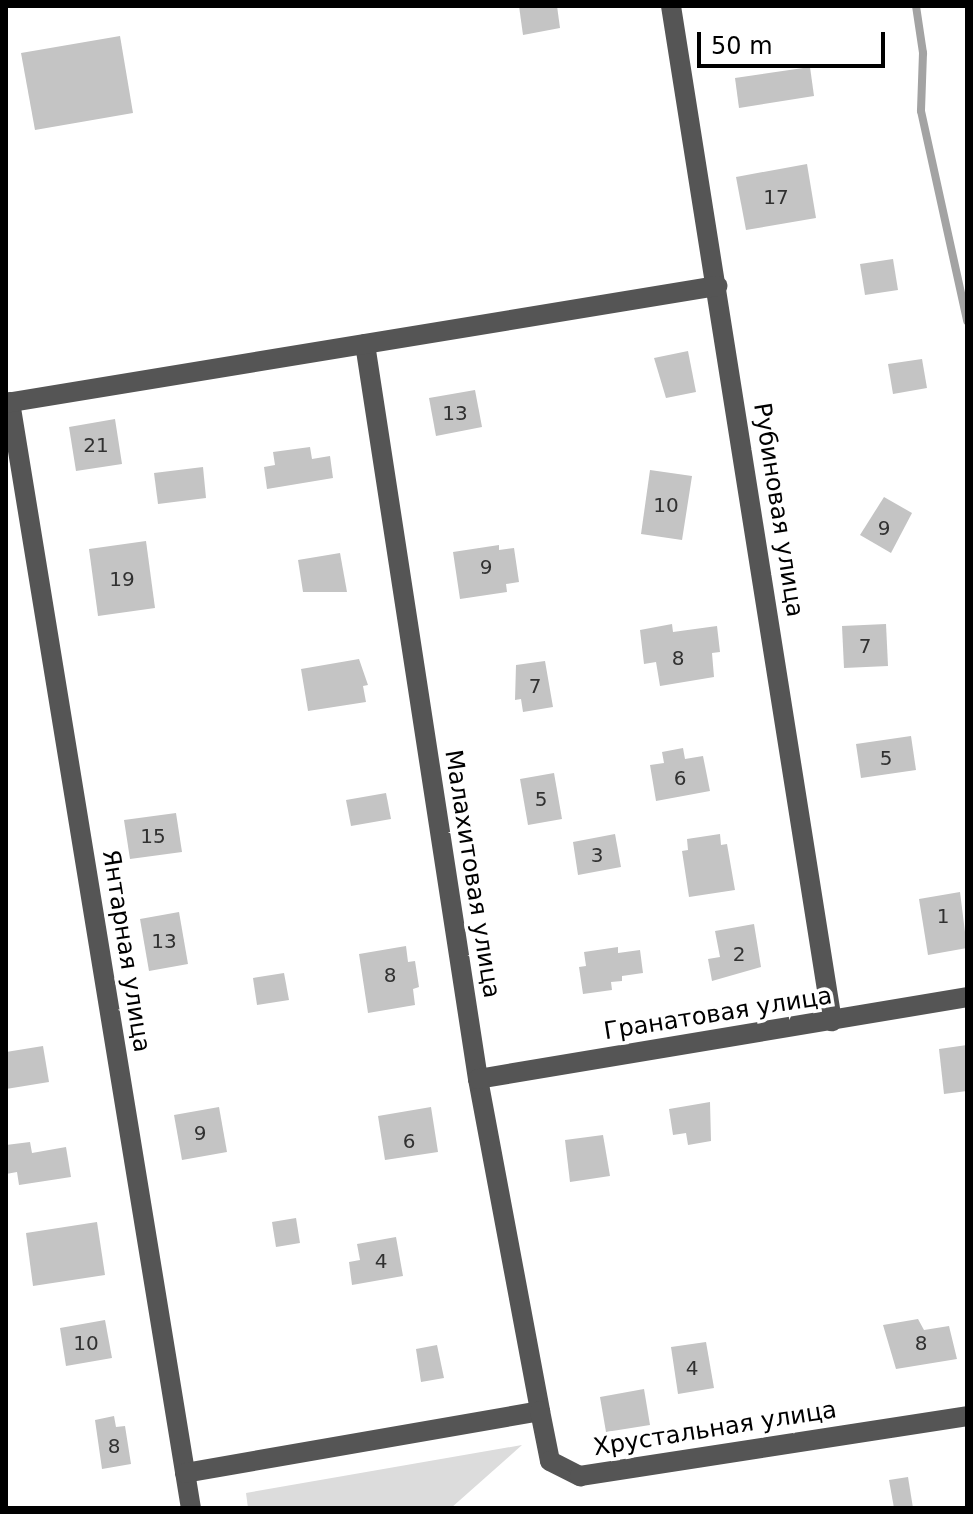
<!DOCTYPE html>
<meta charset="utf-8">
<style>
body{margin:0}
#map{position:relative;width:973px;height:1514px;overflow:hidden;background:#fff;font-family:"DejaVu Sans",sans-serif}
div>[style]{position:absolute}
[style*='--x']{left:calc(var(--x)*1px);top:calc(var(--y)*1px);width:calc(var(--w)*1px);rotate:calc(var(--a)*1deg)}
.green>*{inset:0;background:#dcdcdc}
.stream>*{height:8px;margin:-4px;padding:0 4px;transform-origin:4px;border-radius:4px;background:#a3a3a3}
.building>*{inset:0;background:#c4c4c4}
.minor>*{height:20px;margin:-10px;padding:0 10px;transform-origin:10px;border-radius:10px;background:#555}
span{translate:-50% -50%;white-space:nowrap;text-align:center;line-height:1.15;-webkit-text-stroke:7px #fff;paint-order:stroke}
.number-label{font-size:20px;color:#313131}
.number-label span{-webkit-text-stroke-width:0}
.street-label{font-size:24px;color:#000}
.frame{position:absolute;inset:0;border:8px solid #000;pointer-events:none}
.scale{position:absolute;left:697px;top:32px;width:188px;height:36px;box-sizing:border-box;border:4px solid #000;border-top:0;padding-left:10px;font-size:24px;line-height:28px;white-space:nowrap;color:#000;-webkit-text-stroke:6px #fff;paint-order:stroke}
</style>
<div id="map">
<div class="green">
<div style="clip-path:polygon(522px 1445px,451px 1508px,248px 1508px,246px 1493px)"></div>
</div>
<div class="stream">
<div style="--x:916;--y:6;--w:48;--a:81.5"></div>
<div style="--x:923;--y:53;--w:58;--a:92"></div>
<div style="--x:921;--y:111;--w:215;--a:77.6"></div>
</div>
<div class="building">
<div style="clip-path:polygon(519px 6px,557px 6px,560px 28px,523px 35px)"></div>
<div style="clip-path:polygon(120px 36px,133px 113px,35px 130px,21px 53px)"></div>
<div style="clip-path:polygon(810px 67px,814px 96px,739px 108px,735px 78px)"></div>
<div style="clip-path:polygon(807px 164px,816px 218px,746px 230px,736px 177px)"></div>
<div style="clip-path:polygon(893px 259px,898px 290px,865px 295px,860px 264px)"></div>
<div style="clip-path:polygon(688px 351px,696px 392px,666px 398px,654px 358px)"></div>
<div style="clip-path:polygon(922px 359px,927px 388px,893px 394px,888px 364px)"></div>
<div style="clip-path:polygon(475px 390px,482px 427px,436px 436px,429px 398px)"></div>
<div style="clip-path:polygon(115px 419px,122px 464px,76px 471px,69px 427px)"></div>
<div style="clip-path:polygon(310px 447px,312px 459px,330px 456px,333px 478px,267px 489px,264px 467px,275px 465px,273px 452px)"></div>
<div style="clip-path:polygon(203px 467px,206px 498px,158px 504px,154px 473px)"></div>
<div style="clip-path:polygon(650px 470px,692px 476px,682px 540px,641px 534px)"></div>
<div style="clip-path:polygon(884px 497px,912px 513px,891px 553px,860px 535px)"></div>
<div style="clip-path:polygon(146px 541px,155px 608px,98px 616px,89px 549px)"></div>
<div style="clip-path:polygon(499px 545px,499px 550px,514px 548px,519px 582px,506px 584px,507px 592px,460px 599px,453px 552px)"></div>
<div style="clip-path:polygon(340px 553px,347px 592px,303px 592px,298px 560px)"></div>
<div style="clip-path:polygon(672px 624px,673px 632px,717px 626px,720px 652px,712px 653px,714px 677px,660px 686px,656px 662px,644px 664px,640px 630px)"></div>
<div style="clip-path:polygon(886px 624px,888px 666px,844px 668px,842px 626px)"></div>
<div style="clip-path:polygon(359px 659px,368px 685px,363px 686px,366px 702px,308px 711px,301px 669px)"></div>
<div style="clip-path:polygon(545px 661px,553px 707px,523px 712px,521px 699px,515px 700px,516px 665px)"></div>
<div style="clip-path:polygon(911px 736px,916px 770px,861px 778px,856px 744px)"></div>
<div style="clip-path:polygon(683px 748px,685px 759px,703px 756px,710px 791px,656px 801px,650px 765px,664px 763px,662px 752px)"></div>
<div style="clip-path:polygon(554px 773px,562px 819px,528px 825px,520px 779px)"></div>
<div style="clip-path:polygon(386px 793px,391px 819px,351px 826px,346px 800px)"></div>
<div style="clip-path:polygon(176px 813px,182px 852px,130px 859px,124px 820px)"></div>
<div style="clip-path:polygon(615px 834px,621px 867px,578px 875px,573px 842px)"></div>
<div style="clip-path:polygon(720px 834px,721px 845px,727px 844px,735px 890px,689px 897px,682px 851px,688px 850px,687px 839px)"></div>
<div style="clip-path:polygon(960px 892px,967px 948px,928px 955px,919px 899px)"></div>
<div style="clip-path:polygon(179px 912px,188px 964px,149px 971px,140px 919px)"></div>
<div style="clip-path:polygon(754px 924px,761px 967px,712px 981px,708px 959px,720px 957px,715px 931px)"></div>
<div style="clip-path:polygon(406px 946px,408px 962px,415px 961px,419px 987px,413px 989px,415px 1005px,368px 1013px,359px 954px)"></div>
<div style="clip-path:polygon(618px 947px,618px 953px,640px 950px,643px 973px,622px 976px,622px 981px,611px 982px,612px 990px,583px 994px,579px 967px,586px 966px,584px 952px)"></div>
<div style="clip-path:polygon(284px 973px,289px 1000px,257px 1005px,253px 978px)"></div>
<div style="clip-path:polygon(967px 1045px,967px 1091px,944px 1094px,939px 1049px)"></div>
<div style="clip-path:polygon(43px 1046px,49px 1082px,6px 1089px,6px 1052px)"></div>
<div style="clip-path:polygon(710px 1102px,711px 1141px,688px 1145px,686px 1133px,673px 1135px,669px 1109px)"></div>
<div style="clip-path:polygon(219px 1107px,227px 1152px,182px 1160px,174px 1115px)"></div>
<div style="clip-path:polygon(431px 1107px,438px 1152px,385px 1160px,378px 1116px)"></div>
<div style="clip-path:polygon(603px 1135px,610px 1176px,570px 1182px,565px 1140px)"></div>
<div style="clip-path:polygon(30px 1142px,32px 1153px,66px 1147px,71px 1177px,19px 1185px,17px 1172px,6px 1174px,6px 1145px)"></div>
<div style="clip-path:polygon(296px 1218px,300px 1243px,276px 1247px,272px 1222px)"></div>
<div style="clip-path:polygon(97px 1222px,105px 1275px,33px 1286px,26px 1233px)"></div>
<div style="clip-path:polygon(396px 1237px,403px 1276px,352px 1285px,349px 1262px,360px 1260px,357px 1244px)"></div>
<div style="clip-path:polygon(918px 1319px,924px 1330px,949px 1326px,957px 1359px,896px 1369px,883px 1325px)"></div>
<div style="clip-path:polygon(105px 1320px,112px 1358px,66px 1366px,60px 1328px)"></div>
<div style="clip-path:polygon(706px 1342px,714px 1388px,678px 1394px,671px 1347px)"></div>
<div style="clip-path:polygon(437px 1345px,444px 1378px,421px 1382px,416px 1349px)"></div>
<div style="clip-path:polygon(644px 1389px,650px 1425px,606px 1432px,600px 1397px)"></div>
<div style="clip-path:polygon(114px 1416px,116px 1427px,125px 1426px,131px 1464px,102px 1469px,95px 1420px)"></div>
<div style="clip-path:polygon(908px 1477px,913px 1508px,894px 1508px,889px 1480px)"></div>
</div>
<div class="minor">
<div style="--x:671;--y:6;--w:1028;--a:80.99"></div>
<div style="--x:365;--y:344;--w:744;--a:81.26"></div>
<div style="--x:478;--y:1079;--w:338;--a:79.4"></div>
<div style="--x:10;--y:402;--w:1121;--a:80.71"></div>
<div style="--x:6;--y:403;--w:721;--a:-9.34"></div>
<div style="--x:478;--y:1079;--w:496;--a:-9.5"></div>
<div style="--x:185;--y:1473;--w:360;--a:-9.9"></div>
<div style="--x:540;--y:1411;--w:51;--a:78.7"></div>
<div style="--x:550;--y:1461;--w:34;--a:27"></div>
<div style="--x:580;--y:1476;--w:392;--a:-8.8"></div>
</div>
<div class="number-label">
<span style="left:776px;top:197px">17</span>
<span style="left:455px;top:413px">13</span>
<span style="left:96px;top:445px">21</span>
<span style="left:666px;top:505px">10</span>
<span style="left:884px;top:528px">9</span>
<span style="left:486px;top:567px">9</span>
<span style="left:122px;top:579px">19</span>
<span style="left:865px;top:646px">7</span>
<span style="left:678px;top:658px">8</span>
<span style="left:535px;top:686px">7</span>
<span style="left:886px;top:758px">5</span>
<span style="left:680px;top:778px">6</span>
<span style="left:541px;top:799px">5</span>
<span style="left:153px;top:836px">15</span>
<span style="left:597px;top:855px">3</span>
<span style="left:943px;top:916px">1</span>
<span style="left:164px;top:941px">13</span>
<span style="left:739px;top:954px">2</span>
<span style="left:390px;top:975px">8</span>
<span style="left:200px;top:1133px">9</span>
<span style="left:409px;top:1141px">6</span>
<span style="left:381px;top:1261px">4</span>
<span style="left:86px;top:1343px">10</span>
<span style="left:921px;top:1343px">8</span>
<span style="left:692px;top:1368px">4</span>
<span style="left:114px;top:1446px">8</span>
</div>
<div class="street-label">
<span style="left:778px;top:510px;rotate:81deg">Рубиновая улица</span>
<span style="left:472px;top:874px;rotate:81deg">Малахитовая улица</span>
<span style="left:126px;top:951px;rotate:81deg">Янтарная улица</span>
<span style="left:718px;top:1014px;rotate:-9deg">Гранатовая улица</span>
<span style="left:715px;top:1429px;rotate:-9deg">Хрустальная улица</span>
</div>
<div class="frame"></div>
<div class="scale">50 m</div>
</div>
